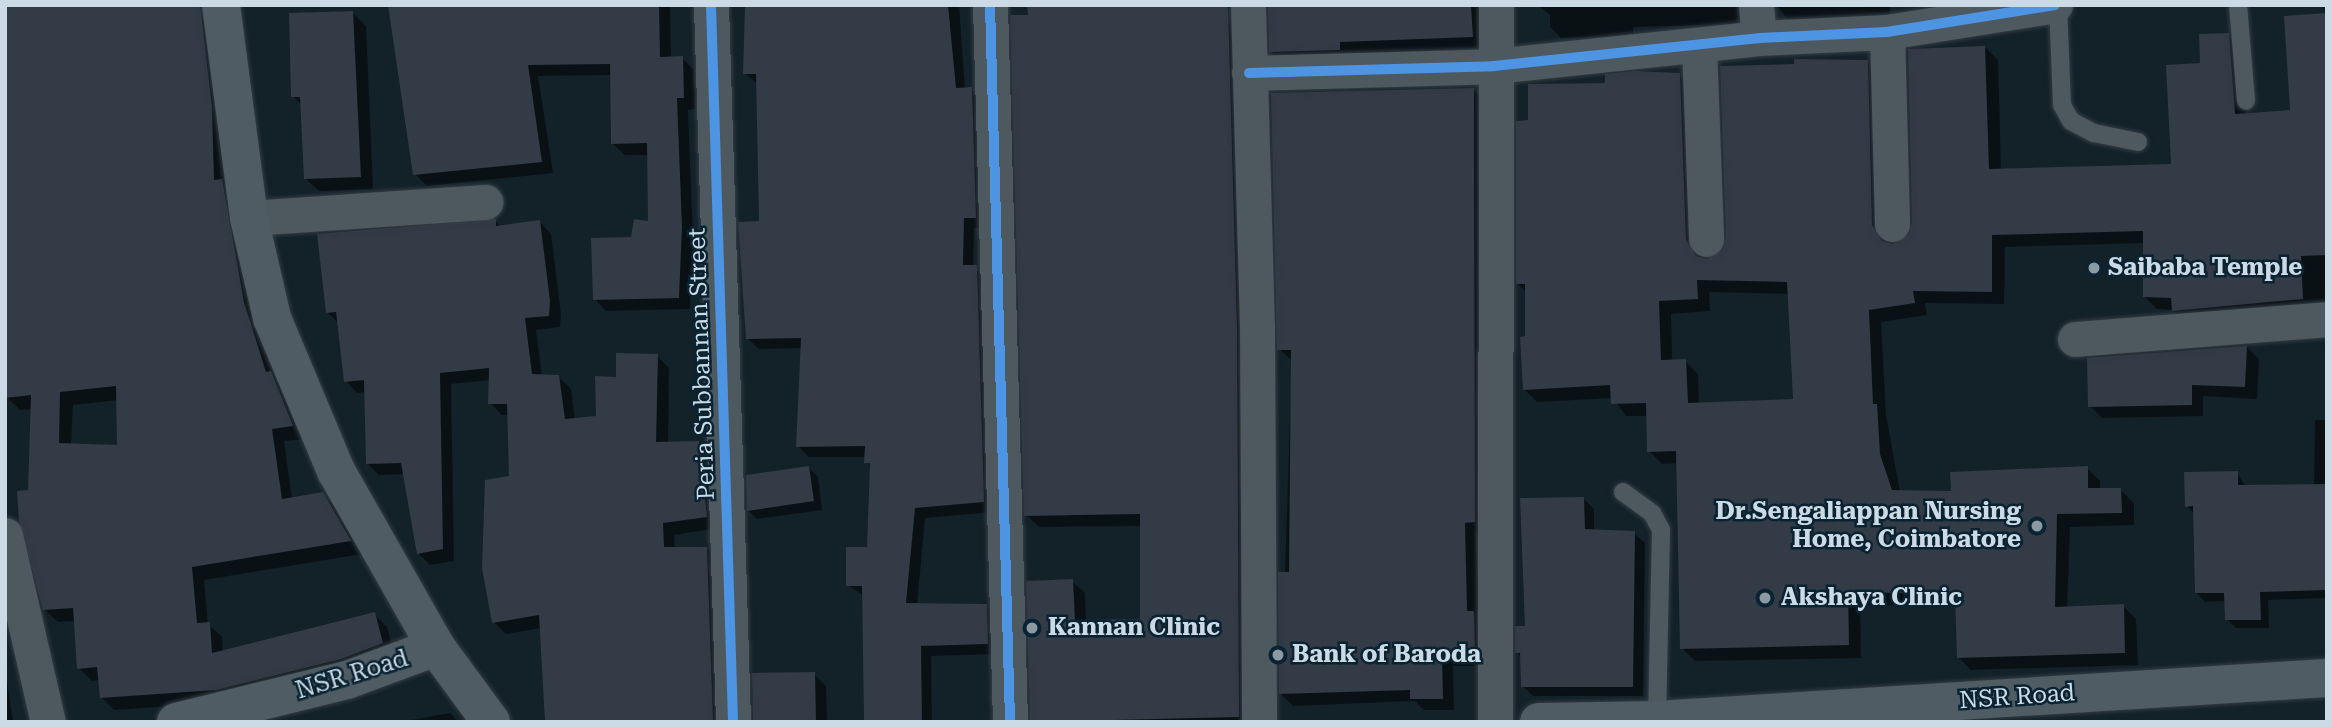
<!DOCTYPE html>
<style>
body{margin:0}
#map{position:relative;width:2332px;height:727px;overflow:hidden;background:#132129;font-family:"Roboto Serif",serif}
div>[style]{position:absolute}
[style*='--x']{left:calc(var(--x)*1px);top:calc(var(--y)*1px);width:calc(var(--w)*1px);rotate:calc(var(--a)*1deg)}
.shadow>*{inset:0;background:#0007}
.building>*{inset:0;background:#323b46}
.roads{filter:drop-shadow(0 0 2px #333c44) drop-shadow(0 0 2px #333c44)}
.lane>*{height:18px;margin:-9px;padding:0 9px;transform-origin:9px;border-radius:9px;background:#4d585f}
.street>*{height:35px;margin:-17.5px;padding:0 17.5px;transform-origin:17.5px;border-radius:17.5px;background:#4d585f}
.secondary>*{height:38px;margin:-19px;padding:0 19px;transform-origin:19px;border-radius:19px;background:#4f5c63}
.cycleway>*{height:10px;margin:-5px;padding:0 5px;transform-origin:5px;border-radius:5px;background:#4d94e3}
.dots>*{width:19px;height:19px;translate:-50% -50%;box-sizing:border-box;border:4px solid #0a2332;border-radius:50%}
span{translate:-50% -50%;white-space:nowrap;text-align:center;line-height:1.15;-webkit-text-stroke:5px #0a2332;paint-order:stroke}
.poi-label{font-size:24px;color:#cbdae4;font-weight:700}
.left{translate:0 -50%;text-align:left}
.right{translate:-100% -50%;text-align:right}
.street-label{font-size:24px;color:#cbdae4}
.frame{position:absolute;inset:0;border:7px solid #cbdae4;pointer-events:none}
</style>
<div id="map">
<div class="shadow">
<div style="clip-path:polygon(390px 5px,670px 5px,671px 58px,682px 58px,694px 70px,695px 109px,688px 110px,693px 240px,690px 309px,606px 311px,595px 299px,632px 239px,650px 223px,649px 155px,625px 155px,613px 144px,612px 75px,538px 76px,553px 173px,427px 186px,415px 174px)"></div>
<div style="clip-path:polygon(747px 5px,959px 5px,965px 89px,971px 89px,982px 100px,986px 228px,974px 228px,973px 267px,987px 278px,994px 512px,925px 518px,917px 605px,986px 606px,997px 617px,998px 654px,931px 656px,932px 722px,865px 722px,864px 596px,848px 585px,869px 549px,871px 468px,866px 457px,809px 457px,798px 446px,802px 348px,759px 349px,748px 339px,761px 222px,758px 84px,744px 73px)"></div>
<div style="clip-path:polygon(1283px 5px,1481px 5px,1484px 48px,1352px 54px,1284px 64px,1271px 52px)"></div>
<div style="clip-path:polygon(1538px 5px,1752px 5px,1747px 24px,1633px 27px,1633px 37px,1561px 38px,1550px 27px,1550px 15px)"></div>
<div style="clip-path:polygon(1777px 5px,1890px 5px,1890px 20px,1790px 23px)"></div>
<div style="clip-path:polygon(353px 13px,366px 26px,373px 189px,319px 191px,306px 179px,302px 105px,293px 96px)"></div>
<div style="clip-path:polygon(evenodd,2327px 15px,2327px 307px,2186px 323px,2173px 310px,2157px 309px,2144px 296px,2145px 243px,2005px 247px,2004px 304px,1925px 303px,1927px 315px,1881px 322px,1886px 415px,1900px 492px,1953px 493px,2087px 468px,2100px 481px,2100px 490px,2121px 490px,2134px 503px,2134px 525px,2070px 527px,2067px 608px,2123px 606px,2136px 619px,2138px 665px,1971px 670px,1958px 657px,1957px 606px,1860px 605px,1861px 658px,1695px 661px,1682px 648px,1678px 463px,1662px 464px,1649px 451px,1648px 416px,1626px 416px,1613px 398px,1537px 402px,1524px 389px,1527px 293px,1517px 283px,1530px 122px,1607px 85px,1679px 75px,1692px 88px,1698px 254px,1706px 261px,1718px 257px,1728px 239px,1867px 61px,1880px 74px,1884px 239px,1892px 246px,1904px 242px,1914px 224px,1985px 47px,1998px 60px,2001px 170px,2172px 166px,2202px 65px,2228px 35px,2241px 48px,2246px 115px,2292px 112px,2327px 15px,1709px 292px,1789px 294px,1795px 401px,1699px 404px,1698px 374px,1685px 361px,1672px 361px,1671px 314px,1710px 311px,1709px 292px)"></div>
<div style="clip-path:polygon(1030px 16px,1228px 22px,1240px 34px,1251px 722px,1031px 722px,1072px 581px,1085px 593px,1086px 622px,1141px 621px,1141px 526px,1039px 527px,1026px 515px)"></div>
<div style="clip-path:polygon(evenodd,200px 17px,213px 30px,257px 317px,276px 379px,305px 439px,284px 441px,292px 499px,322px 494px,335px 507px,362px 554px,204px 580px,208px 624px,222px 637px,223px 652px,374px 614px,387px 627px,395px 656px,230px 702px,114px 710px,101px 697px,100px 680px,92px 681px,79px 668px,75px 621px,58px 622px,44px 609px,30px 492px,32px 409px,20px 410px,7px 397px,200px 17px,118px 400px,119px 447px,71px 445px,73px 405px,118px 400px)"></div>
<div style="clip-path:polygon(1473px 90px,1486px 102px,1487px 534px,1476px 534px,1479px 619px,1486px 666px,1453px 666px,1454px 710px,1424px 710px,1415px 701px,1293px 706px,1281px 694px,1292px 361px,1279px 349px)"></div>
<div style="clip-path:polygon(495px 221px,501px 227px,540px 222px,551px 234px,561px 314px,560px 327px,536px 330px,542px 377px,559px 377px,571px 389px,575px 420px,598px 418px,617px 379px,657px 356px,669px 368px,668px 443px,699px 443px,710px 454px,718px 528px,674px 535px,675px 549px,707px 549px,719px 561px,726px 722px,547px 722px,541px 628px,506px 634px,494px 622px,511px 478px,509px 415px,502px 415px,490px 403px,491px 380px,451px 384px,454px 561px,430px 565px,418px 553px,404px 474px,379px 475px,367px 463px,366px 392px,357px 393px,346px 381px,339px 324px,327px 312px)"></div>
<div style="clip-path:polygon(2247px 347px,2259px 359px,2257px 399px,2203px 396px,2203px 416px,2102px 418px,2090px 406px)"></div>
<div style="clip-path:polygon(2315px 420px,2327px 420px,2327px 638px,2326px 598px,2268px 600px,2269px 628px,2236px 628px,2227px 619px,2226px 601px,2205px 602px,2196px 593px,2195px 514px,2187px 506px,2237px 473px,2246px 487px,2314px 486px)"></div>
<div style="clip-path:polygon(809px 468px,818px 477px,822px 510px,757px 519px,748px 510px)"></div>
<div style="clip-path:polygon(1583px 498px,1594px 509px,1594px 531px,1634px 533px,1645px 543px,1643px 696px,1533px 696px,1523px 686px,1522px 658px,1517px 653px)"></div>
<div style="clip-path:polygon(5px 667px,13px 722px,5px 722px)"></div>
<div style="clip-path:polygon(814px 674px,826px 686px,827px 722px,752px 722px,753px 675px)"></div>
<div style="clip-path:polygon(450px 713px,458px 722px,400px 722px)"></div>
</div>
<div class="building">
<div style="clip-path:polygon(evenodd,5px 5px,200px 5px,212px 107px,214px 180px,222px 179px,244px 302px,266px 372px,271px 371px,293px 426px,272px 429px,282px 499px,323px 492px,351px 541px,192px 567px,197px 623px,210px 622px,212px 653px,375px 612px,383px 643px,341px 659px,216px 690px,100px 698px,97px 667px,77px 669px,73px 608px,43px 610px,19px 521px,17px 491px,28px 490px,31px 395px,5px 398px,5px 5px,116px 386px,117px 445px,59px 443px,60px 392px,116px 386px)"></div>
<div style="clip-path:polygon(388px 5px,659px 5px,660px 57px,683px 56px,684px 98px,677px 98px,682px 227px,679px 298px,593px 300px,591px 238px,631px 237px,634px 219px,648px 221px,647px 143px,611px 144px,610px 64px,528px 65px,542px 162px,413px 175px)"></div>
<div style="clip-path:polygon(745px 5px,948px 5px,956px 88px,972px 87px,976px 218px,964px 218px,963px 265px,977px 265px,984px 502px,915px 508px,906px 603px,987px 604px,988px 644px,921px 646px,922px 722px,864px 722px,862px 586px,846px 586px,846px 547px,867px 547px,870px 463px,864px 463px,865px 446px,796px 447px,801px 338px,746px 339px,738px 222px,759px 221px,756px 74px,743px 74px)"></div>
<div style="clip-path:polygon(1027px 5px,1228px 5px,1237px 327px,1239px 717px,1030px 722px,1026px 581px,1073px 579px,1075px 620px,1140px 619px,1140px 514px,1024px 516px,1010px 15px,1028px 15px)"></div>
<div style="clip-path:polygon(1268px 5px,1471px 5px,1473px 37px,1340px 42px,1340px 50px,1269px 52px)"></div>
<div style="clip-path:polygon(353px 11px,361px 177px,304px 179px,300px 97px,291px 97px,289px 13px)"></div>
<div style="clip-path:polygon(evenodd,2327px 13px,2327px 255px,2301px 256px,2303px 299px,2172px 311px,2171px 298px,2143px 297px,2143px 231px,1992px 235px,1992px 292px,1913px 291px,1915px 303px,1869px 310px,1873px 404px,1877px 404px,1880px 454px,1892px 490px,1951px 491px,1950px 472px,2088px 466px,2088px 488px,2121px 488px,2122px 513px,2057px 514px,2055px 607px,2124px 604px,2125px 653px,1957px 658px,1955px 594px,1848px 592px,1849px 645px,1680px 649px,1676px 451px,1647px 452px,1646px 403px,1611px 404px,1610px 385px,1523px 390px,1520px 337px,1525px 336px,1525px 284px,1516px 284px,1516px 121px,1528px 120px,1528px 84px,1605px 83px,1605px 74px,1634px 71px,1680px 73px,1686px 240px,1696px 256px,1707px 259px,1723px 249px,1726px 238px,1720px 66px,1794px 64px,1794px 59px,1868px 60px,1872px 225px,1882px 241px,1893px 244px,1909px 234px,1912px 223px,1908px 49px,1985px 46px,1989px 169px,2171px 164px,2166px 65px,2200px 63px,2199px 34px,2229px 33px,2235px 114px,2290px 110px,2284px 16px,2327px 13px,1697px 280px,1787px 282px,1793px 399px,1688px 403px,1686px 359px,1661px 360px,1659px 301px,1698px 299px,1697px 280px)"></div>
<div style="clip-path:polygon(1474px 88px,1475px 522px,1465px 523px,1467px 611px,1474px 611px,1475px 654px,1442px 655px,1443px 699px,1410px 699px,1410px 690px,1279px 694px,1278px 572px,1289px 572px,1291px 350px,1277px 350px,1271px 93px)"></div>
<div style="clip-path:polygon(496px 219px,496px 226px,540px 220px,550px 301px,549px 316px,525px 318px,532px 374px,559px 375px,565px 419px,596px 416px,595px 376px,616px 377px,616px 353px,658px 354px,656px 442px,699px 441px,707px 517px,663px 523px,664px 547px,707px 547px,713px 722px,545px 722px,539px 615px,492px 623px,482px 568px,485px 480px,509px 476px,507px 404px,488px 404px,489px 368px,440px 373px,443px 549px,417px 554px,401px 463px,366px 464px,364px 380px,344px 382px,336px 312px,326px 313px,317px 234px)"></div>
<div style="clip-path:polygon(2247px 346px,2245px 387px,2192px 385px,2192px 405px,2088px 407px,2087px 358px)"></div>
<div style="clip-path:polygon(809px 466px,814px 501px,747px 511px,746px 475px)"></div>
<div style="clip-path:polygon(2238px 471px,2238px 485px,2327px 484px,2327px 590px,2260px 592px,2261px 620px,2225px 620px,2224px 593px,2195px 593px,2193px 506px,2185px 507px,2184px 472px)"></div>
<div style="clip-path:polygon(1584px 497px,1585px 529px,1635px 531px,1633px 687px,1521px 687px,1520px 653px,1515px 653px,1515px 626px,1525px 626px,1520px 498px)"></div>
<div style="clip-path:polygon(815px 672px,816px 722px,753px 722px,752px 673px)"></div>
</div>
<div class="roads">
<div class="lane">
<div style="--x:2058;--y:5;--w:100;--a:87.7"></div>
<div style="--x:2062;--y:105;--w:18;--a:61"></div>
<div style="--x:2071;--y:121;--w:26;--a:28"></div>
<div style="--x:2094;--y:133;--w:45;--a:11.6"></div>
<div style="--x:2238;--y:5;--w:96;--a:85.2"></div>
<div style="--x:1623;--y:492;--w:36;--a:36"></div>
<div style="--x:1652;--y:513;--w:19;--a:62"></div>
<div style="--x:1661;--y:530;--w:190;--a:91.2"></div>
</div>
<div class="street">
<div style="--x:711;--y:5;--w:717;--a:88.24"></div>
<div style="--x:990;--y:5;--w:717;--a:88.4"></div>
<div style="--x:1248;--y:5;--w:322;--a:88.4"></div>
<div style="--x:1257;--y:327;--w:395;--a:89.7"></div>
<div style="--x:1756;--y:5;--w:33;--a:85"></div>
<div style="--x:1887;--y:32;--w:192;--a:88.5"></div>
<div style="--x:1699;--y:45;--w:194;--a:87.9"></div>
<div style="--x:1249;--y:73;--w:245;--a:-1.6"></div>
<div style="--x:1494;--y:66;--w:266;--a:-6"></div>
<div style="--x:1759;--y:38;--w:128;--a:-2.7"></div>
<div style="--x:1887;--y:32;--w:170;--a:-9.1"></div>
<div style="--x:249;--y:218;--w:237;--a:-3.9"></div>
<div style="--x:2075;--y:339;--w:253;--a:-4.5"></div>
<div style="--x:5;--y:535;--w:192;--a:77.1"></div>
<div style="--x:1495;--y:722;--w:717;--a:-89.92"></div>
</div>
<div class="secondary">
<div style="--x:221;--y:5;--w:215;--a:82.5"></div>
<div style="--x:249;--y:218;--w:103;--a:77"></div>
<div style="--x:272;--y:318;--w:166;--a:67.3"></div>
<div style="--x:336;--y:471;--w:202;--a:60.4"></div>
<div style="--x:176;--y:722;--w:176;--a:-13.8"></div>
<div style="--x:347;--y:680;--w:95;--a:-20.3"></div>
<div style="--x:436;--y:647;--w:93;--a:53.7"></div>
<div style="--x:1539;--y:722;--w:118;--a:-1"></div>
<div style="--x:1657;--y:720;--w:671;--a:-3.59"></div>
</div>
</div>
<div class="cycleway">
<div style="--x:711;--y:5;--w:717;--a:88.24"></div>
<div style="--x:990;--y:5;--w:717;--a:88.4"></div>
<div style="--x:1249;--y:73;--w:245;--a:-1.6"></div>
<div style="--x:1494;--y:66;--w:266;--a:-6"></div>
<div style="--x:1759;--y:38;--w:128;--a:-2.7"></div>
<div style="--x:1887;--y:32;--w:170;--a:-9.1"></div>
</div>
<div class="dots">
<div style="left:2094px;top:268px;background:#8b99a3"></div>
<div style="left:2037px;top:526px;background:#8b99a3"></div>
<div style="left:1765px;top:598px;background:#8b99a3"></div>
<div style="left:1032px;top:628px;background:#8b99a3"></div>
<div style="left:1278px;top:655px;background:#8b99a3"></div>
</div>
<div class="poi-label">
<span class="left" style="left:2108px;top:268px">Saibaba Temple</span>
<span class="right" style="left:2021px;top:526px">Dr.Sengaliappan Nursing<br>Home, Coimbatore</span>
<span class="left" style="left:1781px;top:598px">Akshaya Clinic</span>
<span class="left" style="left:1048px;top:628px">Kannan Clinic</span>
<span class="left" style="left:1292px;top:655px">Bank of Baroda</span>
</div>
<div class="street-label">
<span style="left:702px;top:364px;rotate:-92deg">Peria Subbannan Street</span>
<span style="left:352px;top:675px;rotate:-17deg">NSR Road</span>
<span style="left:2017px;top:697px;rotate:-4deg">NSR Road</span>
</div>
<div class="frame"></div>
</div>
